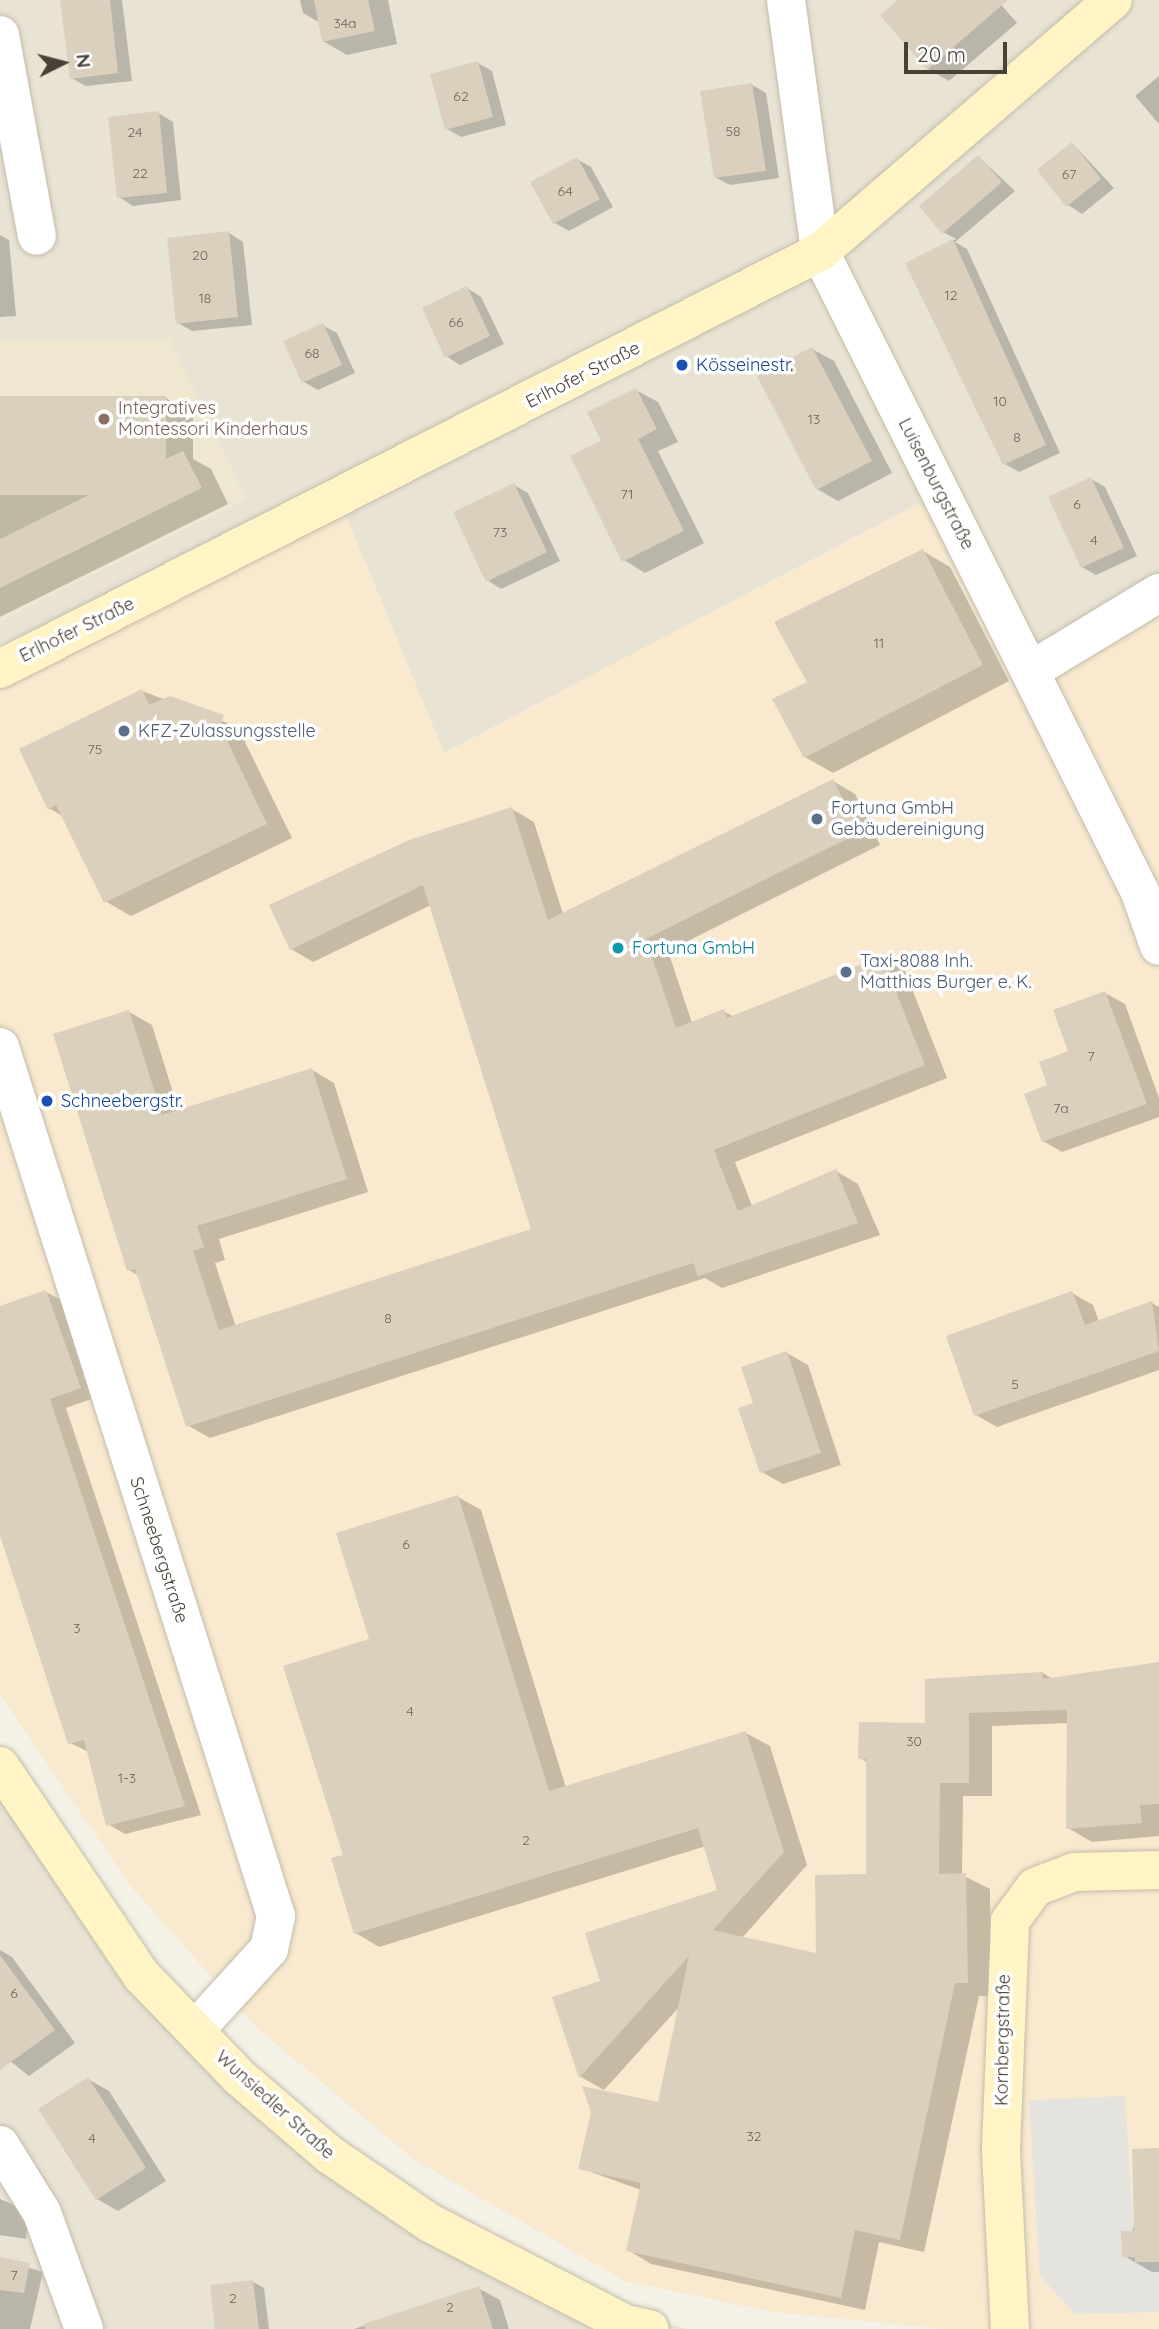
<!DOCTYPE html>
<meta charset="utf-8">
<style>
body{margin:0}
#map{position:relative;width:1159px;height:2329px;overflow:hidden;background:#f4f1e6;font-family:Quicksand,sans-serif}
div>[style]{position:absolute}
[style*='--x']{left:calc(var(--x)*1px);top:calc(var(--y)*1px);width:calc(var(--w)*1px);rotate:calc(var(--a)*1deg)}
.residential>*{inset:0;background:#e9e3d4}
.commercial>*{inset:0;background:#f8e9cf}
.education>*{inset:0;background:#efe7cf}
.parking>*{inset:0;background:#e5e3de}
.shadow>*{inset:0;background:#0003}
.building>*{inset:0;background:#dad0bd}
.roads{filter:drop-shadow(0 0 2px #c3bcab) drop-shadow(0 0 2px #c3bcab)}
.street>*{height:38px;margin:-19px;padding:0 19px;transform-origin:19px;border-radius:19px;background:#fff}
.secondary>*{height:38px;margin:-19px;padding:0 19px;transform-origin:19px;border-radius:19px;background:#fff4c5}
.dots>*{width:19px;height:19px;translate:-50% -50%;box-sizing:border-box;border:4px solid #fff;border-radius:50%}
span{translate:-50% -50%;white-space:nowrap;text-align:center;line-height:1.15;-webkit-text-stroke:7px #fff;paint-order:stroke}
.number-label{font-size:14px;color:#6c6557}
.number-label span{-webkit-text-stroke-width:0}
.transit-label{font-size:18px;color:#164399}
.left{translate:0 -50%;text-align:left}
.street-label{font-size:18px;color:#484135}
.education-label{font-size:18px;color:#785e54}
.service-label{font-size:18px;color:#4e5e75}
.culture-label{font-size:18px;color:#0d838f}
.north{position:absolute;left:28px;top:28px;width:70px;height:70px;-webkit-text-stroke:5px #fff;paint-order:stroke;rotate:84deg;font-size:19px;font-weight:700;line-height:28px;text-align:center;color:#484135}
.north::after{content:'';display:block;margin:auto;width:24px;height:32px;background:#484135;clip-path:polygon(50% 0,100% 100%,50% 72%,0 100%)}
.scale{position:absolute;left:904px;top:42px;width:103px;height:32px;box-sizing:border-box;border:4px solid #484135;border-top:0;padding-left:9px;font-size:21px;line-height:24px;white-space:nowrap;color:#484135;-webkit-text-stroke:5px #fff;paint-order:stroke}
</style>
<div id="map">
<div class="residential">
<div style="clip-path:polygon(0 0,1159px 0,1159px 591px,1025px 673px,935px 495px,444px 753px,340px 501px,0 644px)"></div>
<div style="clip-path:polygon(0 1745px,146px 1966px,301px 2114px,528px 2269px,632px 2315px,688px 2329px,0 2329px)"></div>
</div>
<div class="commercial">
<div style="clip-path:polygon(935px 495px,1025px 673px,1159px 591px,1159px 2329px,944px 2329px,774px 2312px,625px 2281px,413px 2159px,255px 2026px,129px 1884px,0 1694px,0 686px,340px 501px,444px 753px)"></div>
</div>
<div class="education">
<div style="clip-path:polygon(170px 339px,246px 499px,0 622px,0 340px)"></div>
</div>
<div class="parking">
<div style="clip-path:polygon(1125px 2096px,1134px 2231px,1121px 2231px,1159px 2256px,1159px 2312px,1075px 2314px,1040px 2276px,1029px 2100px)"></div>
</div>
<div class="shadow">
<div style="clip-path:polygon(62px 0,122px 0,132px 81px,86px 86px,71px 78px)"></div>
<div style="clip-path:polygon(300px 0,388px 0,397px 44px,347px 55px,323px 41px,320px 23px,303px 13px)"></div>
<div style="clip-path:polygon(901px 0,997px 0,1017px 23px,949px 81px,928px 69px)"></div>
<div style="clip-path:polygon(478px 63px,492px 71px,506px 125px,461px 137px,447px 129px)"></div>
<div style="clip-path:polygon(1159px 76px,1159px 124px,1135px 96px)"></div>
<div style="clip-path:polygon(752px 85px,766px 93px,779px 178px,730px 185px,715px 177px)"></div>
<div style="clip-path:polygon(158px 113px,173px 122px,181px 200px,133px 206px,119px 197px)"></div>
<div style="clip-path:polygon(1073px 144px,1114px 188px,1082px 214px,1068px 205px)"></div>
<div style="clip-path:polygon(979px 157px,1015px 191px,955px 242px,967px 249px,1060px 453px,1019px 472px,1005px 464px,908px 263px,956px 239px,943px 232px)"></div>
<div style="clip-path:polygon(577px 159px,591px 167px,613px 207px,569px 231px,555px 223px)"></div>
<div style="clip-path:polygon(229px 233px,243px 242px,252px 325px,192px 331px,178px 323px)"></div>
<div style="clip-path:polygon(0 235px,9px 240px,16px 316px,0 317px)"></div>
<div style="clip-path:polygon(467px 288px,481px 297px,504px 344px,460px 365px,446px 356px)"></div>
<div style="clip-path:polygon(322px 325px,337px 333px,355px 373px,318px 390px,304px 382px)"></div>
<div style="clip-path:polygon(812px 349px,834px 361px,892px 473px,838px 501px,817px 489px)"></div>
<div style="clip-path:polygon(636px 390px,658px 402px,678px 442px,658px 451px,704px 543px,645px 573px,624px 560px,603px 441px)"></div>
<div style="clip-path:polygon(166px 398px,193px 414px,193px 459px,211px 469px,228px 504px,0 617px,0 399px)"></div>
<div style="clip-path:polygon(1091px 479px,1105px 487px,1137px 556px,1096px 575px,1082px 567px)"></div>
<div style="clip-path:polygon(514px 485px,528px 493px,560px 561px,501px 589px,487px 580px)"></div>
<div style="clip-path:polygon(923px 551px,950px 567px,1009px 681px,833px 773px,805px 757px,810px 683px)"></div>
<div style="clip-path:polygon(142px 691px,249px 731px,245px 742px,292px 838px,131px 916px,105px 901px,64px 817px,49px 808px)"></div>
<div style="clip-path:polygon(833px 781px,855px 794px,880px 845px,668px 951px,692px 1023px,723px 1011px,734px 1017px,882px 958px,905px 971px,947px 1078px,735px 1162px,752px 1206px,836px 1171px,858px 1184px,880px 1235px,722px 1288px,705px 1278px,210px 1438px,187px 1425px,139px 1276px,129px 1270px,129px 1012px,152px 1025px,179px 1112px,312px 1070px,334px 1083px,368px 1192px,219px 1239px,225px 1260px,215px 1263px,236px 1327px,533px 1230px,431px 905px,313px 962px,291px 949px,512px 809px,534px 822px,563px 914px)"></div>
<div style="clip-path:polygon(1105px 993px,1125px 1004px,1159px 1098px,1159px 1117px,1062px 1152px,1043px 1141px,1049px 1086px)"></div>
<div style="clip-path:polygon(46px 1292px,63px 1301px,97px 1397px,66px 1408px,201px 1815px,125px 1834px,108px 1824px,89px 1752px,70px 1743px,0 1530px,0 1308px)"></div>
<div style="clip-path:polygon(1072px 1293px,1093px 1305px,1099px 1322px,1152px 1303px,1159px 1307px,1159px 1370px,997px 1427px,976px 1415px)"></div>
<div style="clip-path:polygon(787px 1353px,808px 1365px,841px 1465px,783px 1484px,762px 1472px)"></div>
<div style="clip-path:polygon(458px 1497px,481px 1510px,566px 1788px,746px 1733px,770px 1746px,807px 1865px,742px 1938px,818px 1955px,868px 1876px,868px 1763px,860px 1758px,1043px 1673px,1054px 1680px,1159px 1667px,1159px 1836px,1092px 1842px,1068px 1828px,1069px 1723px,992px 1726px,992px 1796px,963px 1796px,962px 1875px,990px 1889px,991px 1996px,979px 1996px,924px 2252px,879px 2242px,865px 2310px,651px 2264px,628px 2250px,641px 2190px,580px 2168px,659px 2104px,681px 2005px,604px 2090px,581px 2077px,554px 1998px,602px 1982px,720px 1891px,706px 1846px,379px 1947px,356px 1933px,345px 1856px,371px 1640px)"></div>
<div style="clip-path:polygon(0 1950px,12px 1957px,75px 2043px,29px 2076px,0 2053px)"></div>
<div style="clip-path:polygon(88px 2079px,109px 2091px,166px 2181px,118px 2211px,97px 2199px)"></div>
<div style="clip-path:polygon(1159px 2150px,1159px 2272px,1152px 2272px,1124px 2256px)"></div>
<div style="clip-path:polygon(0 2199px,21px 2208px,28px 2220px,26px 2239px,0 2235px)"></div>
<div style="clip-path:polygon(0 2259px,43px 2272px,30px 2329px,0 2329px)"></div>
<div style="clip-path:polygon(253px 2282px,264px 2288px,269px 2329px,217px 2329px)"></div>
<div style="clip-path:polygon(478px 2288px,500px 2300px,509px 2329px,354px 2329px)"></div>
</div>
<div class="building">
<div style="clip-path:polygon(60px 0,110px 0,118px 73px,70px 79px)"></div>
<div style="clip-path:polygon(314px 0,368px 0,375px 31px,322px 42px)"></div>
<div style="clip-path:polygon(898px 0,1008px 0,927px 70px,880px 15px)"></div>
<div style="clip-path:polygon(478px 61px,493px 117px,445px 130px,430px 74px)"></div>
<div style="clip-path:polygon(752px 83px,766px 171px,714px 178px,700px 91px)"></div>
<div style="clip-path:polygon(159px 111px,167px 193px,117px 198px,108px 117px)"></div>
<div style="clip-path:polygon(1072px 142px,1101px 179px,1066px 207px,1037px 170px)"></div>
<div style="clip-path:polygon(978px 155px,1002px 182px,942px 234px,919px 206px)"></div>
<div style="clip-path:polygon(577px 157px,600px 199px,553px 224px,530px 182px)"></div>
<div style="clip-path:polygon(229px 231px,238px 317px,176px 324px,167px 238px)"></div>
<div style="clip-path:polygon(953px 239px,1046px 445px,1003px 465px,905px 263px)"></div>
<div style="clip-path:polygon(467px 286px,490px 336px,445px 358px,422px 308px)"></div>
<div style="clip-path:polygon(323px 323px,342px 365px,302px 383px,283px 341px)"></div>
<div style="clip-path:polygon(812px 347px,872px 461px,816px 490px,757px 376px)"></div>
<div style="clip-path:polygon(636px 388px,657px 429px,638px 439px,684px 531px,622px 562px,570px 456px,601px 441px,587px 412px)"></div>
<div style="clip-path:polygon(0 396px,166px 396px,166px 459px,183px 451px,202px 488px,0 588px,0 539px,89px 495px,0 495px)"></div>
<div style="clip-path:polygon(1091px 477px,1124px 548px,1081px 568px,1048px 497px)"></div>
<div style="clip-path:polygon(514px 483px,547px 552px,486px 582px,453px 512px)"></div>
<div style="clip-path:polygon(923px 549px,983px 665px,804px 758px,772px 699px,807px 682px,774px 622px)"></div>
<div style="clip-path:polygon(142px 689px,149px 705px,170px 696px,224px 715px,220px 726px,267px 824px,104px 903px,56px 805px,48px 810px,19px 749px)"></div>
<div style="clip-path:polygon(833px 779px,859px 833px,646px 939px,676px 1028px,724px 1009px,727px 1018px,882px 956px,925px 1065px,714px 1150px,738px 1211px,836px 1169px,858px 1223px,698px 1276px,693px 1263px,186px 1427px,135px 1269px,127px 1271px,53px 1034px,129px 1010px,162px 1115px,312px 1068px,347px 1179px,197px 1226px,204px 1247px,193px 1251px,219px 1330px,531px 1229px,423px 885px,290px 950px,269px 905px,409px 840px,512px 807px,548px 920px)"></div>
<div style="clip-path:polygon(1105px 991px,1147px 1104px,1042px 1142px,1024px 1094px,1047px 1085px,1039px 1062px,1068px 1051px,1053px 1010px)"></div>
<div style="clip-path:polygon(46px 1290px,81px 1388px,50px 1399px,185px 1806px,106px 1826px,84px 1740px,68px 1744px,0 1536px,0 1306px)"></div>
<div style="clip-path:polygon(1072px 1291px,1085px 1325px,1152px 1301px,1159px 1351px,974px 1416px,946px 1336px)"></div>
<div style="clip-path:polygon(787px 1351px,821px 1453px,760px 1473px,738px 1408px,753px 1403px,741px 1367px)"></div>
<div style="clip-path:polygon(458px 1495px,549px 1791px,746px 1731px,784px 1852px,713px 1930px,816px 1953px,815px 1875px,866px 1874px,866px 1759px,858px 1759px,859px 1722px,925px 1723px,925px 1679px,1043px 1672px,1043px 1679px,1159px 1662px,1159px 1804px,1140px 1805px,1142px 1823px,1066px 1829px,1067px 1710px,969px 1713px,969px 1783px,940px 1783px,939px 1874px,966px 1873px,968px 1983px,955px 1983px,900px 2240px,855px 2230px,841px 2298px,626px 2251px,641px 2183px,578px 2169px,591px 2112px,582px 2086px,658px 2102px,689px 1956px,579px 2078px,552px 1997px,600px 1981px,585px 1933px,717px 1890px,698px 1828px,354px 1934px,331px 1858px,343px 1855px,283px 1666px,369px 1639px,336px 1533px)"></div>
<div style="clip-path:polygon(0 1955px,55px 2030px,0 2070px)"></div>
<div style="clip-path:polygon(88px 2077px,146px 2168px,96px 2200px,38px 2109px)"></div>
<div style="clip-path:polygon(1159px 2148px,1159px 2262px,1135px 2262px,1135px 2257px,1122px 2257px,1121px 2231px,1134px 2231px,1132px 2149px)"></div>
<div style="clip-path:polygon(0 2257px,30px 2263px,24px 2293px,0 2290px)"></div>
<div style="clip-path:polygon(253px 2280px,259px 2329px,215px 2329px,210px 2285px)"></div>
<div style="clip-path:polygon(479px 2286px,493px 2329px,365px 2329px,364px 2324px)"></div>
</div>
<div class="roads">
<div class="street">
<div style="--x:786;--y:0;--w:254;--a:82.3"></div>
<div style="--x:820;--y:252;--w:716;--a:63.43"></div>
<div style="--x:1140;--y:892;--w:57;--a:70.6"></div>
<div style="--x:0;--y:35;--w:204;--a:79.6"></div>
<div style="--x:1030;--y:671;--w:151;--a:-31.2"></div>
<div style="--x:0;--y:1047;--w:912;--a:72.38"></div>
<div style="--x:276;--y:1916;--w:34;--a:102"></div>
<div style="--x:269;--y:1949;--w:110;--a:132.4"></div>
<div style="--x:0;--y:2145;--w:80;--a:58.3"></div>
<div style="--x:42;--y:2213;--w:123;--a:70.1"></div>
</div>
<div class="secondary">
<div style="--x:0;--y:669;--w:920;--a:-26.96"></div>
<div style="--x:820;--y:252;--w:386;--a:-40.7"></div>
<div style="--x:0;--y:1766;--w:252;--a:56"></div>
<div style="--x:141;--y:1975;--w:141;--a:46.1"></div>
<div style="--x:239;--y:2077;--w:120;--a:40.6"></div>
<div style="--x:330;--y:2155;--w:121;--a:34.2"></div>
<div style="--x:430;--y:2223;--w:220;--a:27.3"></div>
<div style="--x:626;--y:2324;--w:24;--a:12"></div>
<div style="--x:1010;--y:2329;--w:180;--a:-92.9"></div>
<div style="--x:1001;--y:2149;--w:228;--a:-87.7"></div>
<div style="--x:1010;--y:1921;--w:42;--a:-53.7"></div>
<div style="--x:1035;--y:1887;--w:42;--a:-21"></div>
<div style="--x:1074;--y:1872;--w:85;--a:-1.3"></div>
</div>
</div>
<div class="dots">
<div style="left:682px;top:365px;background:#1a4fb4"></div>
<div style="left:104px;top:419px;background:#8d6e63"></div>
<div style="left:124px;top:731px;background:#5c6f8a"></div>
<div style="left:817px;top:819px;background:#5c6f8a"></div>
<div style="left:618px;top:948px;background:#0f9aa8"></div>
<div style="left:846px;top:972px;background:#5c6f8a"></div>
<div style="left:47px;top:1101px;background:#1a4fb4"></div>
</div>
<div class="number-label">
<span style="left:345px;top:23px">34a</span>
<span style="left:461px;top:96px">62</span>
<span style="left:733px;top:131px">58</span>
<span style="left:135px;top:132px">24</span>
<span style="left:140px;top:173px">22</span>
<span style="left:1069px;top:174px">67</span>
<span style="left:565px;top:191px">64</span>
<span style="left:200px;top:255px">20</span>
<span style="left:951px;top:295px">12</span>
<span style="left:205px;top:298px">18</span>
<span style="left:456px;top:322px">66</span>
<span style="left:312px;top:353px">68</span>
<span style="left:1000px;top:401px">10</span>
<span style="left:814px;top:419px">13</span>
<span style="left:1017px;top:437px">8</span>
<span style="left:627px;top:494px">71</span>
<span style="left:1077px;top:504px">6</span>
<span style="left:500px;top:532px">73</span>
<span style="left:1094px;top:540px">4</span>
<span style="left:879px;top:643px">11</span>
<span style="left:95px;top:749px">75</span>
<span style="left:1091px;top:1056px">7</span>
<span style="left:1061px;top:1108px">7a</span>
<span style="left:388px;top:1318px">8</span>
<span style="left:1015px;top:1384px">5</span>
<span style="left:406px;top:1544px">6</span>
<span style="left:77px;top:1628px">3</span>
<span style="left:410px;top:1711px">4</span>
<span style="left:914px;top:1741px">30</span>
<span style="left:127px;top:1778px">1-3</span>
<span style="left:526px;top:1840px">2</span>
<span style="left:14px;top:1993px">6</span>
<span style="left:754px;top:2136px">32</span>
<span style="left:92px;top:2138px">4</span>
<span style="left:14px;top:2275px">7</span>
<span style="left:233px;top:2298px">2</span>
<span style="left:450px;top:2307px">2</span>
</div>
<div class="transit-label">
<span class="left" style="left:696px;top:365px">Kösseinestr.</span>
<span class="left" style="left:61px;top:1101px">Schneebergstr.</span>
</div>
<div class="street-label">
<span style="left:583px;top:375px;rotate:-27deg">Erlhofer Straße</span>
<span style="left:936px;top:484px;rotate:63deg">Luisenburgstraße</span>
<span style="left:77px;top:630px;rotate:-26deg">Erlhofer Straße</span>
<span style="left:159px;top:1550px;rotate:72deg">Schneebergstraße</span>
<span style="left:1003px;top:2040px;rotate:-89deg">Kornbergstraße</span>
<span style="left:275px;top:2105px;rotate:42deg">Wunsiedler Straße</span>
</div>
<div class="education-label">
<span class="left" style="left:118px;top:419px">Integratives<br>Montessori Kinderhaus</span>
</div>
<div class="service-label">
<span class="left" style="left:138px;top:731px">KFZ-Zulassungsstelle</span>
<span class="left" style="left:831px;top:819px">Fortuna GmbH<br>Gebäudereinigung</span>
<span class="left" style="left:860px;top:972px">Taxi-8088 Inh.<br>Matthias Burger e. K.</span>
</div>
<div class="culture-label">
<span class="left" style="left:632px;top:948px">Fortuna GmbH</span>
</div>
<div class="north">N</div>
<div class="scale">20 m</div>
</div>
